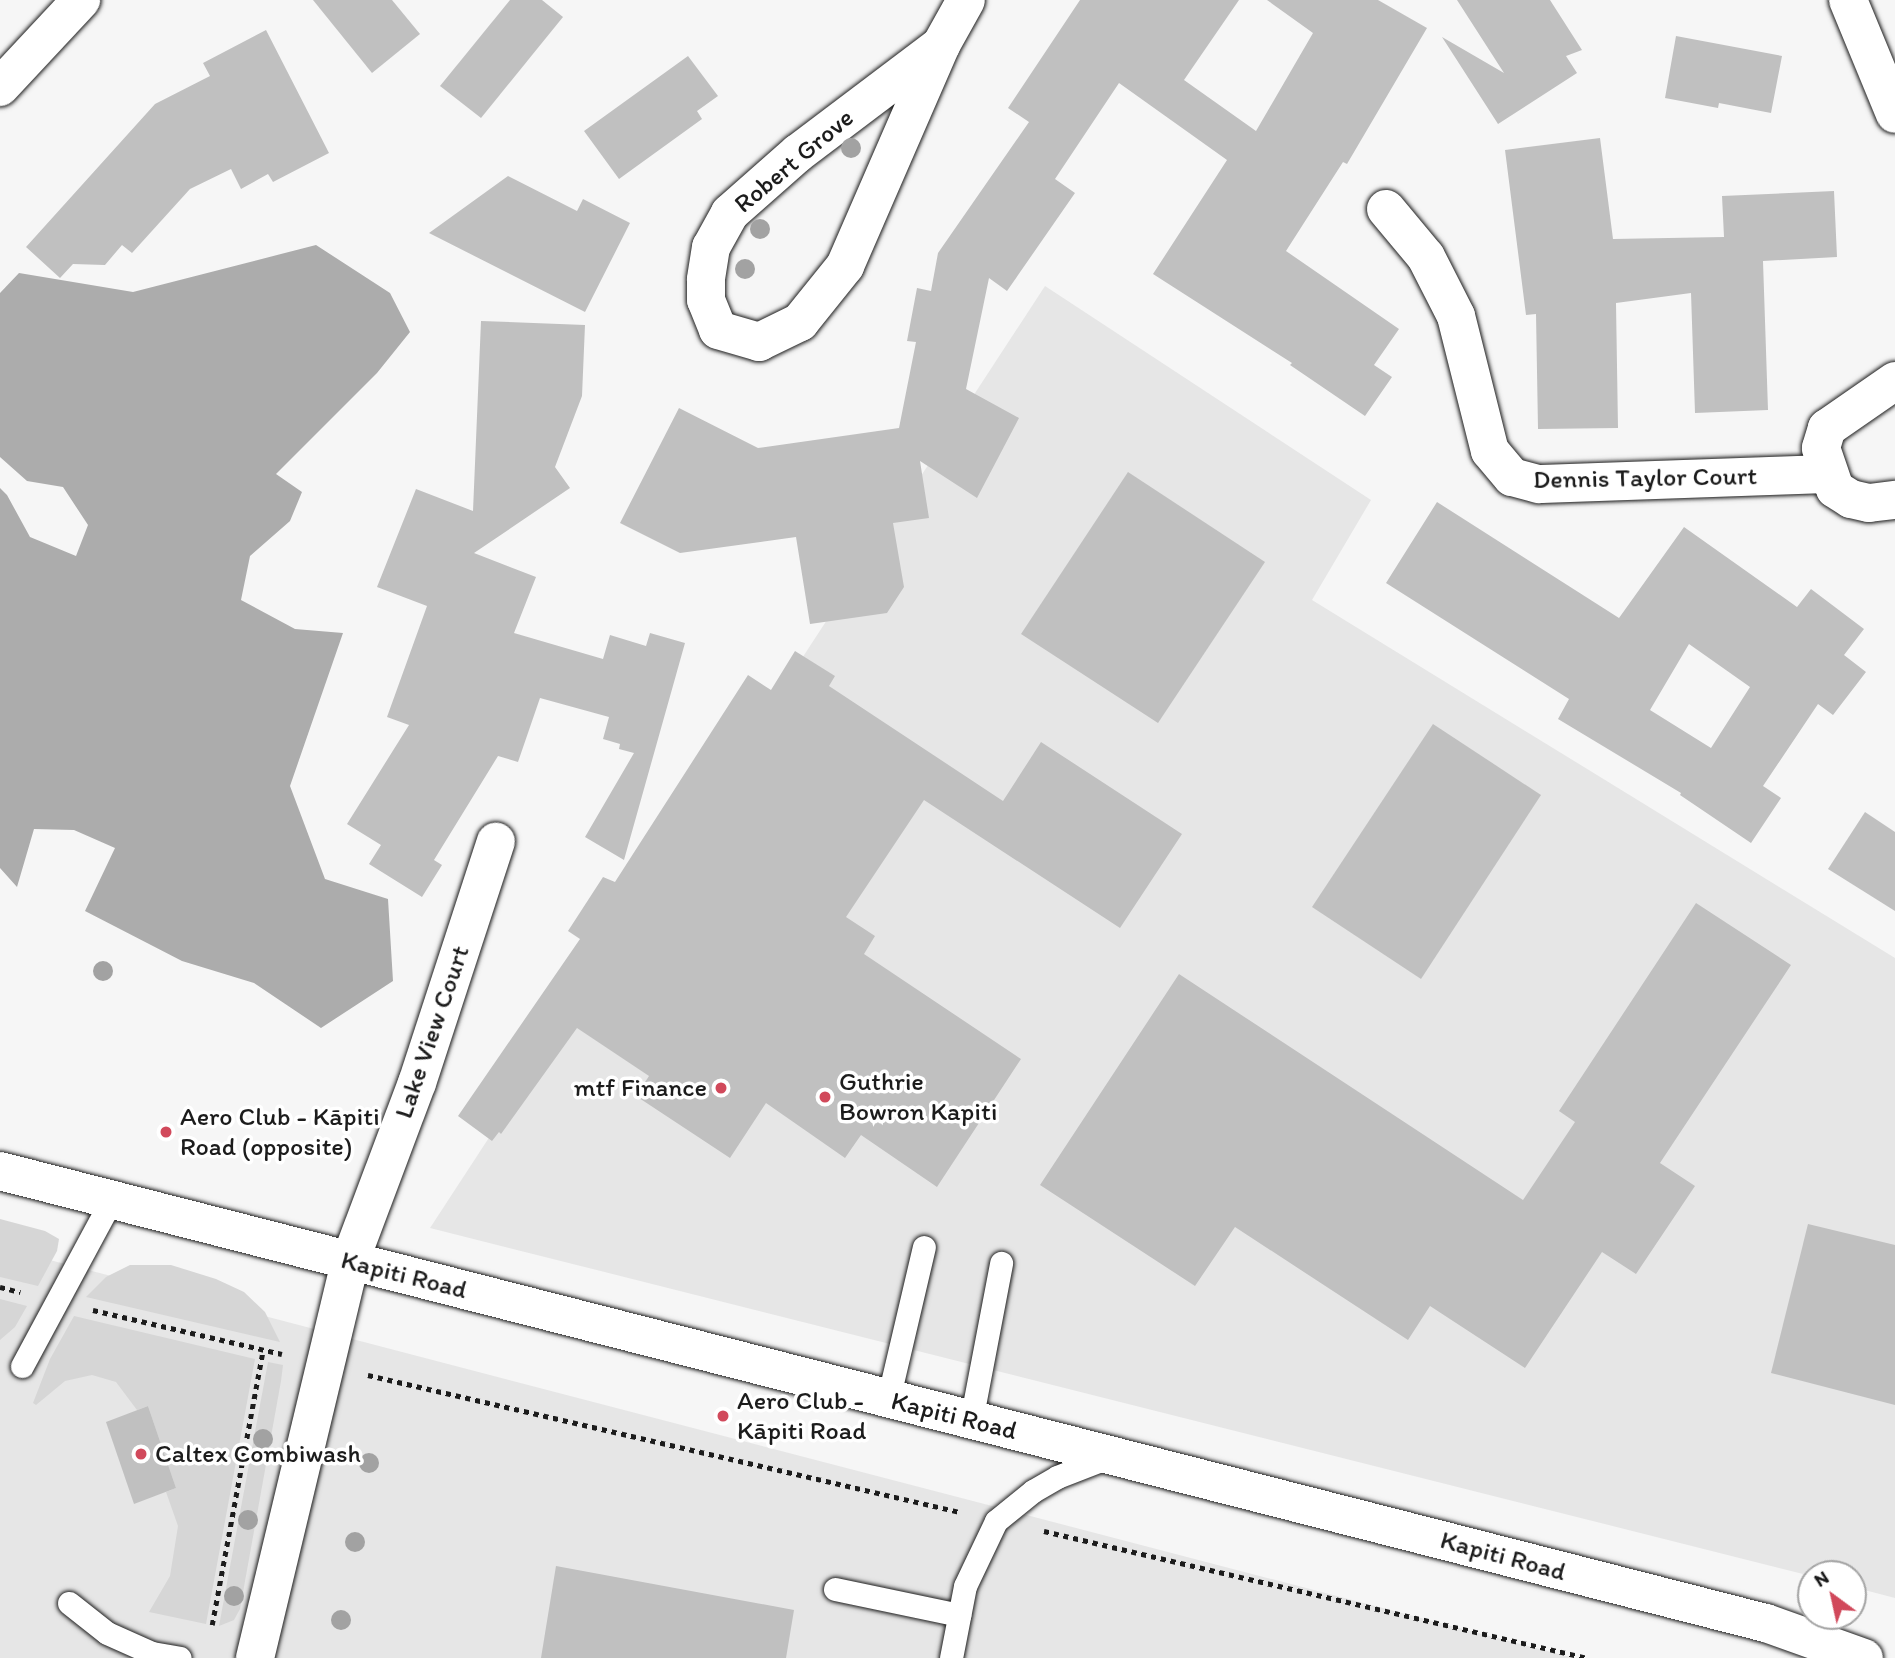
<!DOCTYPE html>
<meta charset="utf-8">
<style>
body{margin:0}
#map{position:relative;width:1895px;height:1658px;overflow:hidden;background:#f6f6f6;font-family:Itim,sans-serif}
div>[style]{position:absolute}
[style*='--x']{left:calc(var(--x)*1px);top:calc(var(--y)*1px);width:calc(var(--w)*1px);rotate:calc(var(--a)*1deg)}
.built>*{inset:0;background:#e6e6e6}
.green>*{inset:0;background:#d6d6d6}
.water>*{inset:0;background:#acacac}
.building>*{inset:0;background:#c0c0c0}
.path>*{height:4.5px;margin-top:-2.25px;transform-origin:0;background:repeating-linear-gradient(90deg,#1c1c1c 0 5px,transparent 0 10px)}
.roads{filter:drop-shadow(0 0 2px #1c1c1c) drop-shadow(0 0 2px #1c1c1c)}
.service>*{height:23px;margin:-11.5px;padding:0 11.5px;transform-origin:11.5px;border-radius:11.5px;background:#fff}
.minor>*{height:38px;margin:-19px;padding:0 19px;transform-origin:19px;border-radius:19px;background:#fff}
.secondary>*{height:38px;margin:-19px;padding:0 19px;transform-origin:19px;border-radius:19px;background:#fff}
.trees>*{width:20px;height:20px;margin:-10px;border-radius:50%;background:#a2a2a2}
.dots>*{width:19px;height:19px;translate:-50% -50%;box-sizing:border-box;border:4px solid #fff;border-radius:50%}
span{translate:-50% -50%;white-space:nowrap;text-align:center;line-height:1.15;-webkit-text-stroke:7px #fff;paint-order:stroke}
.street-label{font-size:26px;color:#1c1c1c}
.poi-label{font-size:26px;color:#1c1c1c}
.left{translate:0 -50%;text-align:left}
.right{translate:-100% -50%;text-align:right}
.north{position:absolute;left:1797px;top:1560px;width:70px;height:70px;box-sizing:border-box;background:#fff;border:2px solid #a4a4a4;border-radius:50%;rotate:327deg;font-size:19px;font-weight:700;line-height:28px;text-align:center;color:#1c1c1c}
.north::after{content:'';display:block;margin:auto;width:24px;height:32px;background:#d1495b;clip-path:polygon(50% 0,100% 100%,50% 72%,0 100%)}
</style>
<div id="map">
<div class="built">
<div style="clip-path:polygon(1045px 286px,1371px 500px,1312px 600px,1895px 958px,1895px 1598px,1853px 1587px,1853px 1574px,1811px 1576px,430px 1228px)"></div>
<div style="clip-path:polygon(0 1247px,1574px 1658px,0 1658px)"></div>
</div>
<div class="green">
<div style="clip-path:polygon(0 1219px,45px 1231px,59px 1239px,57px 1251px,38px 1286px,0 1277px)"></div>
<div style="clip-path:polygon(130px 1265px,171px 1265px,216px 1279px,244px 1292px,265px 1312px,280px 1342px,86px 1297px,106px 1277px)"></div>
<div style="clip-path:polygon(0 1299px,27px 1306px,15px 1327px,0 1340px)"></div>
<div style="clip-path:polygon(74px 1316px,255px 1359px,206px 1624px,149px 1612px,170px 1576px,178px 1526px,166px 1492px,176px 1488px,148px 1406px,137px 1410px,116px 1382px,92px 1375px,65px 1381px,36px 1405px,33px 1403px,50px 1359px)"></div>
<div style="clip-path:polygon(268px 1362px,283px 1365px,281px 1381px,240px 1609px,234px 1620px,219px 1626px)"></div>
</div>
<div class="water">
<div style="clip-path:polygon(316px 245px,390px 293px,410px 332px,377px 373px,276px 474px,302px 492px,290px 521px,250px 556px,241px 600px,295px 629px,343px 633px,290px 786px,325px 879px,388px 899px,393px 981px,321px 1028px,254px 983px,182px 961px,85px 911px,115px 848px,74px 830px,34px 829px,17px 887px,0 868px,0 488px,7px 495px,30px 537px,76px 556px,88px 525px,63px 487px,27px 481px,0 457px,0 293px,19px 273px,133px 292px)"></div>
</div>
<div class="building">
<div style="clip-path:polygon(313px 0,392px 0,420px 34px,372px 73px)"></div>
<div style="clip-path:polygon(510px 0,542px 0,563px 17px,481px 118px,440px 86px)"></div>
<div style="clip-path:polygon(1080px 0,1239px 0,1184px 80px,1256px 131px,1313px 33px,1267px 0,1378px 0,1427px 28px,1347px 164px,1343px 162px,1286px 251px,1399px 329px,1374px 365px,1392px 377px,1365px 416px,1290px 365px,1292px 363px,1153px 274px,1227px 160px,1119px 83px,1055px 179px,1075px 193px,1007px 291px,989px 278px,966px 389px,1019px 418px,977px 498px,920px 461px,929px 518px,893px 523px,904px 587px,887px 613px,810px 624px,796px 537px,680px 553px,620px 523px,679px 408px,758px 448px,899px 428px,916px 342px,907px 341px,917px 288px,931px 291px,938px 253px,1029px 122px,1008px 108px)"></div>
<div style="clip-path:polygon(1457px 0,1550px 0,1582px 50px,1566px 56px,1577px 73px,1498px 124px,1442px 37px,1504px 73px)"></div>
<div style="clip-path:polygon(266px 30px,329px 153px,273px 182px,268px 174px,241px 189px,231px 169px,190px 189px,132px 253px,122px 245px,105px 265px,73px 264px,60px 278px,26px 247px,155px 104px,210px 76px,203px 63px)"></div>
<div style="clip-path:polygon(1676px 36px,1782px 56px,1771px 113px,1719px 103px,1718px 108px,1665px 98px)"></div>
<div style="clip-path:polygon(688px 56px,718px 96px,697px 111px,702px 119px,619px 179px,584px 131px)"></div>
<div style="clip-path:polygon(1600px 138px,1613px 239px,1724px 237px,1722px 196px,1834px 191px,1837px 257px,1763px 261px,1768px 410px,1695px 413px,1691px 293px,1616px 303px,1618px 428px,1538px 429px,1536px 314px,1526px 315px,1505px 150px)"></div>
<div style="clip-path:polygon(508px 176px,577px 211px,583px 199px,630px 223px,585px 312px,429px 233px)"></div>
<div style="clip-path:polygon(481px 321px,585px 325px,582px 396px,555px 467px,570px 488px,474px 553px,536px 577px,514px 633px,603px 659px,610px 635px,646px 646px,650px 633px,685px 643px,624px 860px,585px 837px,634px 753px,619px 749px,620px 744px,603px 739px,609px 717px,540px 698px,518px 762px,498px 756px,434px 860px,442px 865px,422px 897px,369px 864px,381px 845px,347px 824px,409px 725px,387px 717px,427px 606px,377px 587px,416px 489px,473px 511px)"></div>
<div style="clip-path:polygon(1128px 472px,1265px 562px,1158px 723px,1021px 634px)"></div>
<div style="clip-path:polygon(evenodd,1437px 502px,1619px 618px,1684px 527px,1797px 607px,1811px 589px,1864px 629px,1844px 655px,1866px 672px,1833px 715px,1818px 704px,1763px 786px,1781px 798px,1751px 843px,1680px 795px,1681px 793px,1558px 719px,1569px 699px,1386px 583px,1437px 502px,1689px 644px,1750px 687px,1711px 748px,1650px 710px,1689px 644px)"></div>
<div style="clip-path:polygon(795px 651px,835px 676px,829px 686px,1003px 801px,1041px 742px,1182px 834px,1120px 928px,924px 800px,846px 917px,875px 936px,864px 954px,1021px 1059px,937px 1187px,861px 1135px,845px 1158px,766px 1103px,730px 1158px,636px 1096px,649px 1076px,577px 1028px,501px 1134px,499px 1132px,492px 1141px,458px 1116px,580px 939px,568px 931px,603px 877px,615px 882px,748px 675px,771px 690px)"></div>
<div style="clip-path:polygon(1433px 724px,1541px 795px,1421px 979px,1312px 907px)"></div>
<div style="clip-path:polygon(1865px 812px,1895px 832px,1895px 911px,1828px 869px)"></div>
<div style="clip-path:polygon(1696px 903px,1791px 965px,1660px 1163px,1695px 1186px,1636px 1274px,1602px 1252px,1525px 1368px,1430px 1306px,1408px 1340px,1235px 1227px,1195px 1286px,1040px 1185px,1179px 974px,1523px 1200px,1575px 1122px,1559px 1111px)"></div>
<div style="clip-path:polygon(1808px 1224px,1895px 1245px,1895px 1405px,1771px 1373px)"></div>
<div style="clip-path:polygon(148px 1406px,176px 1488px,134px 1504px,106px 1422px)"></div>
<div style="clip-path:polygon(556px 1566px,794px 1610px,786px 1658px,541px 1658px)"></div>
</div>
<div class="path">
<div style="--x:0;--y:1287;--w:21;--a:14"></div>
<div style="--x:93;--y:1310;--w:194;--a:13.1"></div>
<div style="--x:368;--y:1375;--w:608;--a:13.03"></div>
<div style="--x:1044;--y:1531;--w:558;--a:13.16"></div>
<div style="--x:212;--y:1625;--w:280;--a:-79.5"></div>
</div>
<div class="roads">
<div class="service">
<div style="--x:22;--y:1366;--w:187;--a:-61.7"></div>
<div style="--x:888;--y:1400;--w:157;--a:-76.8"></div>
<div style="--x:971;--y:1421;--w:161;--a:-79.2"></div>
<div style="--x:835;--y:1589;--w:127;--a:11.8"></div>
<div style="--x:69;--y:1603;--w:48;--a:38.3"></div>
<div style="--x:107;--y:1633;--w:49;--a:24"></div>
<div style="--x:152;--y:1653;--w:28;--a:10"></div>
<div style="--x:951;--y:1658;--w:73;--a:-79"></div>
<div style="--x:965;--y:1586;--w:72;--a:-64.5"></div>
<div style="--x:996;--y:1521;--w:48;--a:-39"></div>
<div style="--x:1033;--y:1491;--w:28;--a:-30"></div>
<div style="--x:1057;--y:1477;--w:58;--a:-21.3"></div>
</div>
<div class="minor">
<div style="--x:1848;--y:0;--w:123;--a:67.6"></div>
<div style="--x:941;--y:45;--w:179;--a:142.9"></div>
<div style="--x:798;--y:153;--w:91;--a:138.6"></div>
<div style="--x:730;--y:213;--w:39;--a:119"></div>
<div style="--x:711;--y:247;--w:33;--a:99"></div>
<div style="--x:706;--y:280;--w:20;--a:90"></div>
<div style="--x:706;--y:300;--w:32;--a:68"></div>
<div style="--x:718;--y:330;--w:43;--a:16.3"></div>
<div style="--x:759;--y:342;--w:46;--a:-26"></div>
<div style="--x:800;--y:322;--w:72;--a:-51.2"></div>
<div style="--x:845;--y:266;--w:241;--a:-66.5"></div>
<div style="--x:941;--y:45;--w:51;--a:-60.9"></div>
<div style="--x:0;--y:87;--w:119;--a:-47"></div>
<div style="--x:1386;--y:209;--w:62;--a:50.2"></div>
<div style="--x:1426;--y:257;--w:66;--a:63"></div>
<div style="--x:1456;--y:316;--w:139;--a:75.9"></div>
<div style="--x:1490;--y:451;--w:34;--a:50"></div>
<div style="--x:1512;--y:477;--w:28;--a:15"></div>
<div style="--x:1539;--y:484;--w:290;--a:-2"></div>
<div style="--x:1895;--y:381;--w:83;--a:145.3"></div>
<div style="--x:1827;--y:428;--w:21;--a:107"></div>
<div style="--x:1821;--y:448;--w:43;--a:71.1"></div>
<div style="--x:1835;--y:489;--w:19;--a:32"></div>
<div style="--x:1851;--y:499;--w:18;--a:13"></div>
<div style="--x:1869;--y:503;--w:26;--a:-7"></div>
<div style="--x:255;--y:1658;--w:408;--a:-76.5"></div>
<div style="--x:350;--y:1261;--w:190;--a:-69.4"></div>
<div style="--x:417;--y:1083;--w:254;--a:-71.9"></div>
</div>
<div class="secondary">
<div style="--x:0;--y:1171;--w:1823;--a:14.36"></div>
<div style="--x:1766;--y:1623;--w:104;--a:19.7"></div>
</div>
</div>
<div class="trees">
<div style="left:851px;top:148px"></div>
<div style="left:760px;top:229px"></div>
<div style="left:745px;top:269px"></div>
<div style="left:103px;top:971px"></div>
<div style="left:263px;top:1439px"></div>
<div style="left:369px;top:1463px"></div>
<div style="left:248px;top:1520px"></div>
<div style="left:355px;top:1542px"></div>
<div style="left:234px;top:1596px"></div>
<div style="left:341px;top:1620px"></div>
</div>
<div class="dots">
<div style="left:721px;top:1088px;background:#d1495b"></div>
<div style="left:825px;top:1097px;background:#d1495b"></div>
<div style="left:166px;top:1132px;background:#d1495b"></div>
<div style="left:723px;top:1416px;background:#d1495b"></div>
<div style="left:141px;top:1454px;background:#d1495b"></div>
</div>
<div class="street-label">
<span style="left:794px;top:161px;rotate:-40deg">Robert Grove</span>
<span style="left:1645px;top:478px;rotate:-1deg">Dennis Taylor Court</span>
<span style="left:432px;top:1032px;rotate:-71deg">Lake View Court</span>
<span style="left:404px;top:1275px;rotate:14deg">Kapiti Road</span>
<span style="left:954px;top:1416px;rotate:14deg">Kapiti Road</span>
<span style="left:1503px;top:1556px;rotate:15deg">Kapiti Road</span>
</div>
<div class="poi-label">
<span class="left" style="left:839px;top:1097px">Guthrie<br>Bowron Kapiti</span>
<span class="right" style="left:707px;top:1088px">mtf Finance</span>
<span class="left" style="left:180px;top:1132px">Aero Club - Kāpiti<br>Road (opposite)</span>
<span class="left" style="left:737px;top:1416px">Aero Club -<br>Kāpiti Road</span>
<span class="left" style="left:155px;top:1454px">Caltex Combiwash</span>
</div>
<div class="north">N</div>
</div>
